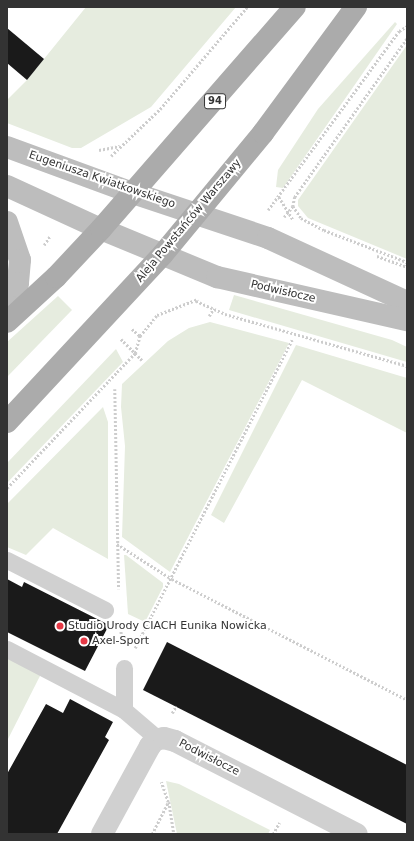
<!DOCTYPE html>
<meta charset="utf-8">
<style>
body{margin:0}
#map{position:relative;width:414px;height:841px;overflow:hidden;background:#fff;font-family:"DejaVu Sans",sans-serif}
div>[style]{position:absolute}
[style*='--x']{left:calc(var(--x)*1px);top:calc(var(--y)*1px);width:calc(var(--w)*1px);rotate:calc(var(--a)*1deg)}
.green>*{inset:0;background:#e6ecdf}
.building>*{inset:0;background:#1a1a1a}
.path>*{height:2.5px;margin-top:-1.25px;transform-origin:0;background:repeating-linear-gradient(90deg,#cdcdcd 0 2px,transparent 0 4px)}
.lane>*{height:17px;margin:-8.5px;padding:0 8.5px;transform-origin:8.5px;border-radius:8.5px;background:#d0d0d0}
.street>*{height:22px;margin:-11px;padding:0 11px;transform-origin:11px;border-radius:11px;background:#d0d0d0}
.secondary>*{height:22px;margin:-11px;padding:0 11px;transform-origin:11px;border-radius:11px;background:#bdbdbd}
.primary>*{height:22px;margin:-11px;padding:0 11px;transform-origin:11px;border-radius:11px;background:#ababab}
.dots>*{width:11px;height:11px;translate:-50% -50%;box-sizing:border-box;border:2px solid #fff;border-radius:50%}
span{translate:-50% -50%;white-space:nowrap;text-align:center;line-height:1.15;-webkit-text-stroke:4px #fff;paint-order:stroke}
.shield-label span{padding:1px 3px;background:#fff;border:1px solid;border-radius:3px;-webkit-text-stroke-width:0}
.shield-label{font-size:10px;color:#333;font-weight:700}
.street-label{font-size:11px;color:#333}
.poi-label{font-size:11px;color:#333}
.left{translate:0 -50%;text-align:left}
.frame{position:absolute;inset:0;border:8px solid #333;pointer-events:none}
</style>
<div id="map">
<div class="green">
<div style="clip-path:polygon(86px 7px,236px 7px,151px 107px,81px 148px,72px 148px,7px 123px,7px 100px,27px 80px)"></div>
<div style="clip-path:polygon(395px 22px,397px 24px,283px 188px,276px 187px,278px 170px,318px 109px)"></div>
<div style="clip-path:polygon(407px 45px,407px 259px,308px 218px,298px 206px,298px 200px)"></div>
<div style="clip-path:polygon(234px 295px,392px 340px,407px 347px,407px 362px,229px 310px)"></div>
<div style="clip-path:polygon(58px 296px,72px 310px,7px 377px,7px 342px)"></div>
<div style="clip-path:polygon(210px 322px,289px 343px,170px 572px,122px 537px,125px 446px,121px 407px,122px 384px,168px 341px,189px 328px)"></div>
<div style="clip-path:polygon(296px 345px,407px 378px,407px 433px,302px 380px,224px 523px,211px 515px)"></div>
<div style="clip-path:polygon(116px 349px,123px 362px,7px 483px,7px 463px)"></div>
<div style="clip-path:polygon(103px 407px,108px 422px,108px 559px,53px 528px,26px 555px,7px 547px,7px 504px)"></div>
<div style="clip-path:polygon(124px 555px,126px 555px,163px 583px,163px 587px,145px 622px,128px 614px)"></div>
<div style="clip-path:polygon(7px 656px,41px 674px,7px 741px)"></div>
<div style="clip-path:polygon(166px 781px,179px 784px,270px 830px,268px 834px,177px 834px)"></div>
</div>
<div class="building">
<div style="clip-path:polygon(7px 28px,44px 59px,27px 80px,7px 63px)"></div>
<div style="clip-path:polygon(7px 579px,22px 587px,24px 582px,109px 625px,85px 671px,7px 632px)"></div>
<div style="clip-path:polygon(167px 642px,407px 765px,407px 824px,143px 690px)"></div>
<div style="clip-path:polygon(70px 699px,113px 722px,105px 737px,109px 740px,57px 834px,7px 834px,7px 774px,46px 704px,63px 713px)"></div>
</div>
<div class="path">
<div style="--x:407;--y:39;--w:194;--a:125.3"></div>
<div style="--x:295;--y:197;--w:9;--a:103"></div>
<div style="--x:293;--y:206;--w:14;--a:56"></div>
<div style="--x:301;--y:218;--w:26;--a:28"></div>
<div style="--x:324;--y:230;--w:89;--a:21.1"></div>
<div style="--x:99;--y:150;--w:21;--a:-11"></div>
<div style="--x:111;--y:156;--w:68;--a:-43.8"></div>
<div style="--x:160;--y:109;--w:134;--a:-49.5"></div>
<div style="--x:279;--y:197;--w:26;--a:58"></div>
<div style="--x:268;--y:210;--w:222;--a:-53.8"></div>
<div style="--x:399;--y:31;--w:9;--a:-32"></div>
<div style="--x:284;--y:217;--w:14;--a:-51"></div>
<div style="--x:44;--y:245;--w:11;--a:-56"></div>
<div style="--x:377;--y:256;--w:32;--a:20"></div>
<div style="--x:196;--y:301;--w:32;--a:24"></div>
<div style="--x:225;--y:314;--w:189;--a:15.9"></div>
<div style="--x:209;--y:316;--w:9;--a:-58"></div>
<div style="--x:132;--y:329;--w:11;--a:41"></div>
<div style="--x:140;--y:336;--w:27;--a:-51"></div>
<div style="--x:157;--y:315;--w:44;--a:-21.3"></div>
<div style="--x:121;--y:339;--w:30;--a:45"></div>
<div style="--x:115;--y:389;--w:200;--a:88.9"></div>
<div style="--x:7;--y:488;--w:186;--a:-46.5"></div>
<div style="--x:135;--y:353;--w:18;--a:-74"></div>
<div style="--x:117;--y:544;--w:65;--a:32.5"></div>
<div style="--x:172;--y:579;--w:264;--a:27.2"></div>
<div style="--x:121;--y:628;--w:15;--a:86"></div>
<div style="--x:135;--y:648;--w:346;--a:-63"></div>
<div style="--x:172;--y:713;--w:8;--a:-60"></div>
<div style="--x:169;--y:802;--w:32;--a:81"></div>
<div style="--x:152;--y:834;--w:36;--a:-63"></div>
<div style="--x:168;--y:802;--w:21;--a:-109"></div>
<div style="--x:273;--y:834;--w:13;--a:-61"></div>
</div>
<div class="lane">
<div style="--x:7;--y:560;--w:110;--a:27"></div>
<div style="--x:7;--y:649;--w:132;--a:27.5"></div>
<div style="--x:124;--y:668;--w:42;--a:90"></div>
<div style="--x:124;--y:710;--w:45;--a:40.5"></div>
</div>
<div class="street">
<div style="--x:102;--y:834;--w:100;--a:-61.4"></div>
<div style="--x:150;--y:746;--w:8;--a:-50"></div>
<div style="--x:155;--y:740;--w:9;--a:-13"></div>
<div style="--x:164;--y:738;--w:11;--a:15"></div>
<div style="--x:175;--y:741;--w:204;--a:27.1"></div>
</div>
<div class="secondary">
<div style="--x:7;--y:147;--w:134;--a:20.1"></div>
<div style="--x:133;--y:193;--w:142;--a:18.4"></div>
<div style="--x:268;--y:238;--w:153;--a:24.7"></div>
<div style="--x:7;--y:186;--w:103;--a:24.6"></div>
<div style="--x:101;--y:229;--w:126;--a:22.5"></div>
<div style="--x:217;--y:277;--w:195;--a:12.8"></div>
<div style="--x:7;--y:222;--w:40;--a:71.1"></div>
<div style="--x:20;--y:260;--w:23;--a:95"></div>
<div style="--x:18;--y:283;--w:25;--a:106"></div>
<div style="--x:11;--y:307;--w:6;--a:129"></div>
</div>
<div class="primary">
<div style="--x:7;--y:322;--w:67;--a:-42.6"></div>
<div style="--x:56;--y:277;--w:66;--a:-46.8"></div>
<div style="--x:101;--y:229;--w:295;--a:-48.9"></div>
<div style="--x:7;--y:422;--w:229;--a:-47.1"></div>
<div style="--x:163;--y:254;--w:157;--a:-50.4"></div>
<div style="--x:263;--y:133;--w:157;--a:-53.6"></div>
</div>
<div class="dots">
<div style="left:60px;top:626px;background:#e63946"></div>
<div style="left:84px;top:641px;background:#e63946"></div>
</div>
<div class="shield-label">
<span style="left:215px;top:101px">94</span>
</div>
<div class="street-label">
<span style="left:102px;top:180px;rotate:19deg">Eugeniusza Kwiatkowskiego</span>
<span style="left:189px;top:221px;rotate:-50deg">Aleja Powstańców Warszawy</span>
<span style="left:283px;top:292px;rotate:13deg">Podwisłocze</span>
<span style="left:209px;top:758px;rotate:27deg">Podwisłocze</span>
</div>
<div class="poi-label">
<span class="left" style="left:68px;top:626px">Studio Urody CIACH Eunika Nowicka</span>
<span class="left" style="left:92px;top:641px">Axel-Sport</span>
</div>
<div class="frame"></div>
</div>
